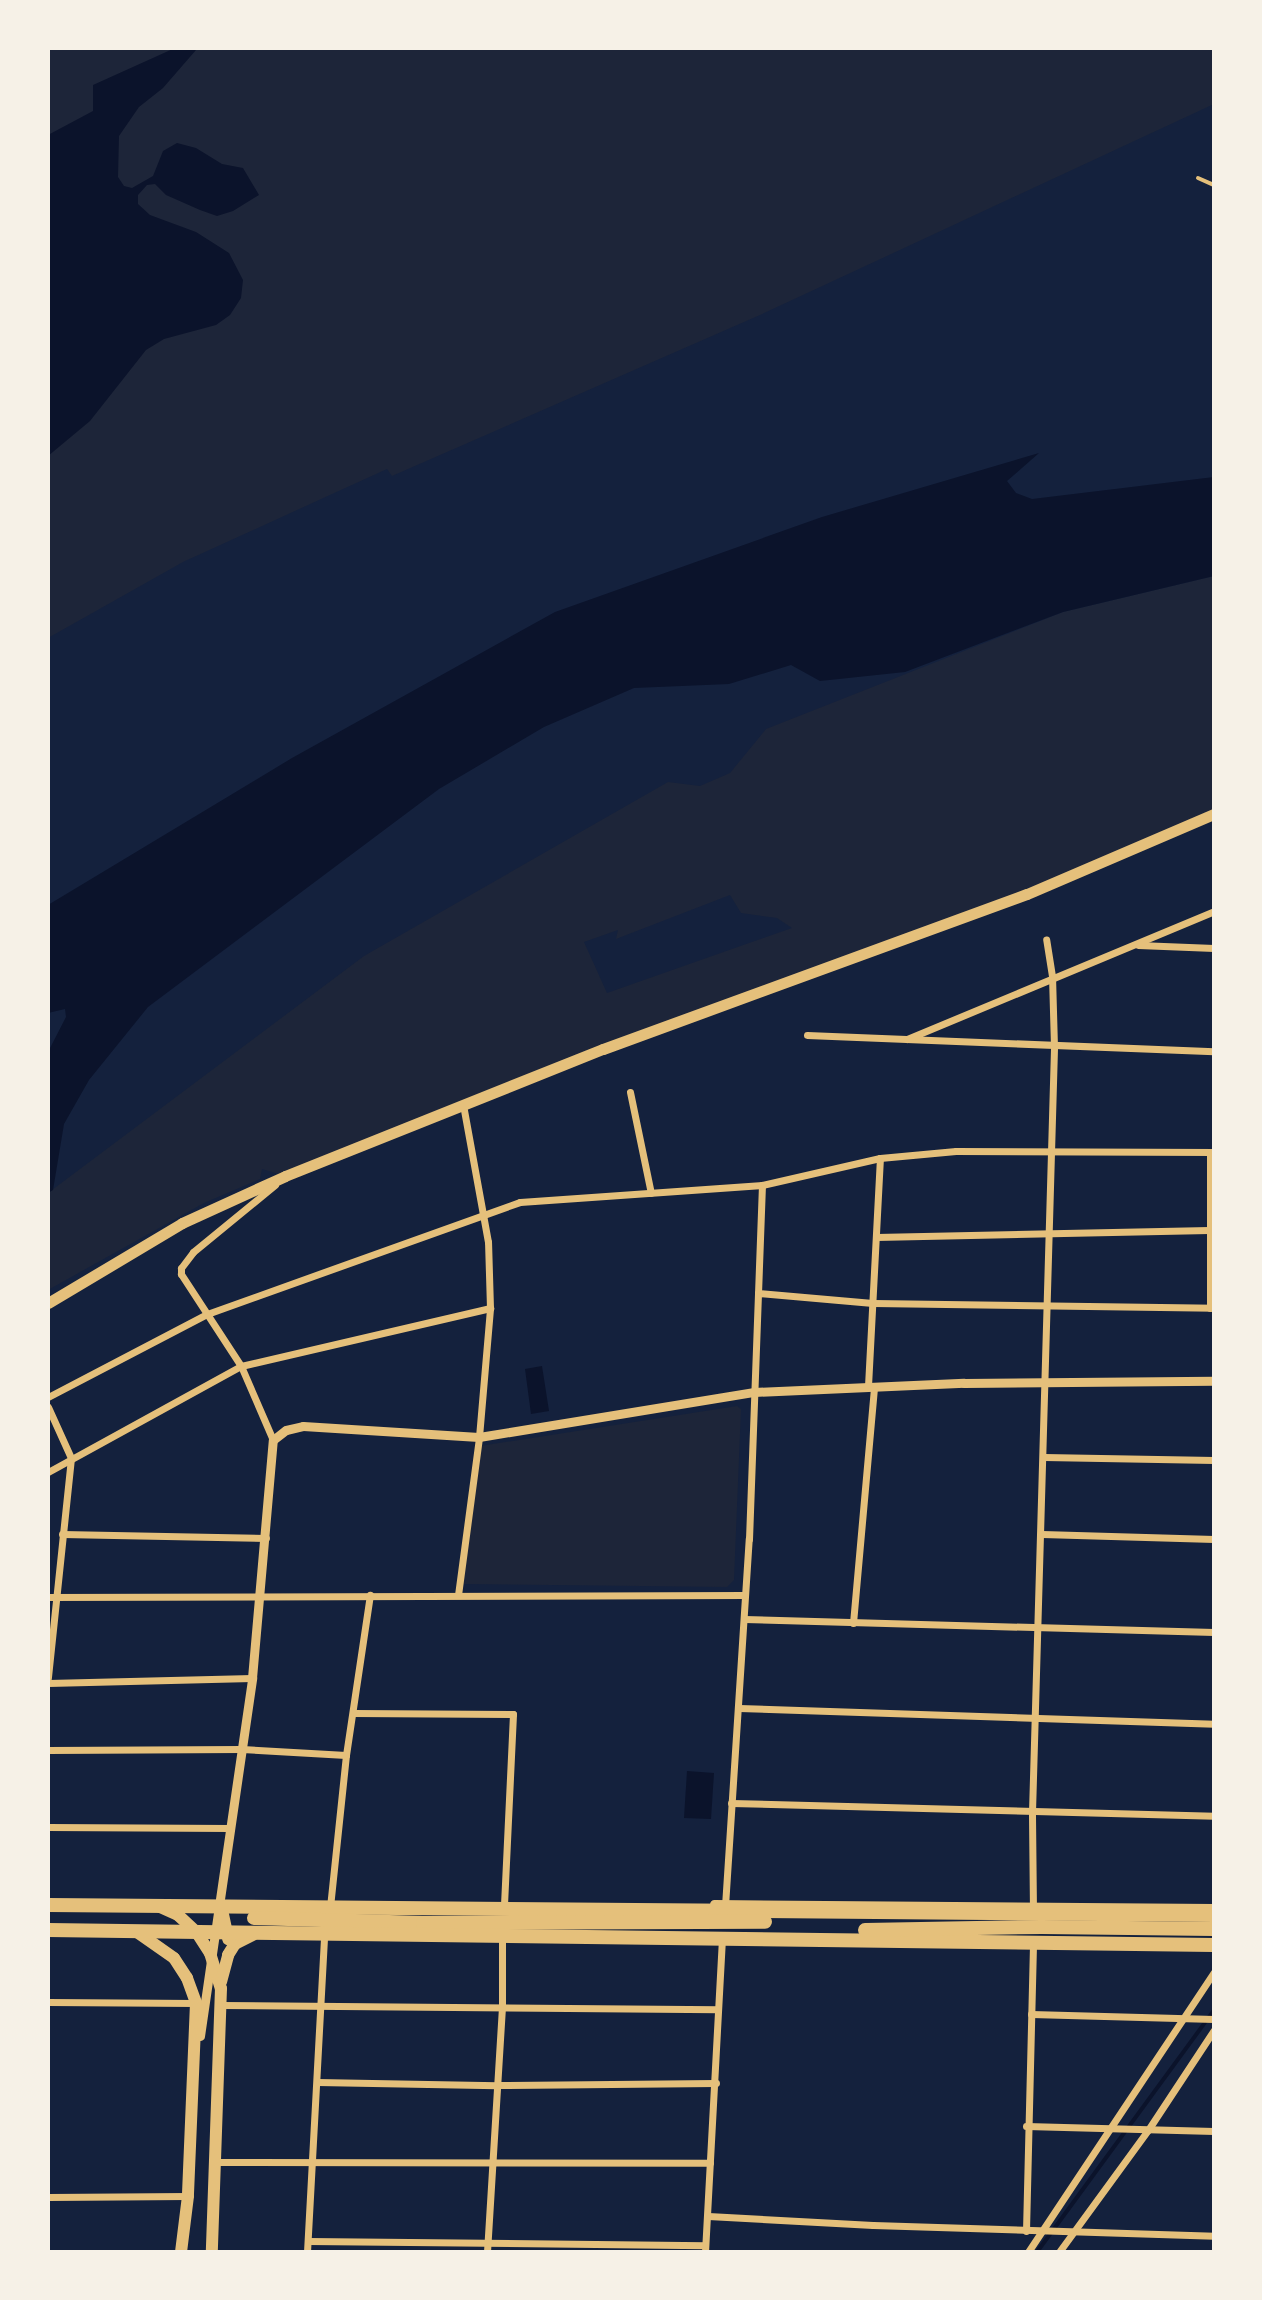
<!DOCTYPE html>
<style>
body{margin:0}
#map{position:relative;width:1262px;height:2300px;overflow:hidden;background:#14213d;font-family:Commissioner,sans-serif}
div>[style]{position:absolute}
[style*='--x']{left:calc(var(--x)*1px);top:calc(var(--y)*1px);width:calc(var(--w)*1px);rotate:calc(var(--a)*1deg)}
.green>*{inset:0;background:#1d2539}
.water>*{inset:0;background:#0b132b}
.stream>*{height:4px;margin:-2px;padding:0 2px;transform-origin:2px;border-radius:2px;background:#0b132b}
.service>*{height:4px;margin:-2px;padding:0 2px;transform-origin:2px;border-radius:2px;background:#e5c07b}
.minor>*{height:7px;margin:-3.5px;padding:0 3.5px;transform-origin:3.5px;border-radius:3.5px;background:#e5c07b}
.tertiary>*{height:9px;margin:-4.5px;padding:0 4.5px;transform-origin:4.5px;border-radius:4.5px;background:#e5c07b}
.secondary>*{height:11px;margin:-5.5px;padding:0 5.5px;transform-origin:5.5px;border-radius:5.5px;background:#e5c07b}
.trunk>*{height:12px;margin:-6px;padding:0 6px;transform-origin:6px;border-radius:6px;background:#e5c07b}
.motorway>*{height:14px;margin:-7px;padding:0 7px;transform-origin:7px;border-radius:7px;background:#e5c07b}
span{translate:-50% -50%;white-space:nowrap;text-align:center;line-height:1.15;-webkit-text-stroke:6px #f6f1e7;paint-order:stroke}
.frame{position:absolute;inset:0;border:50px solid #f6f1e7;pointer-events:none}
</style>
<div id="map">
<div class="green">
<div style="clip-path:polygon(48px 48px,1214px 48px,1214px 104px,760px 315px,392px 476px,387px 469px,183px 562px,48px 638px)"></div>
<div style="clip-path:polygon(evenodd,1214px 576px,1214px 814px,1080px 872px,285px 1176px,262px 1169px,260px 1179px,204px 1203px,48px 1290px,48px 1193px,364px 956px,668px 782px,700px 786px,730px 773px,766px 729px,1063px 612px,1214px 576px,730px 895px,741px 913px,777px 918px,792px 928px,607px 993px,584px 942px,618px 930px,616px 939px,730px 895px)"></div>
<div style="clip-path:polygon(737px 1406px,741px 1409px,734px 1580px,727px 1587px,463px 1584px,480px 1446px)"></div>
</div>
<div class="water">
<div style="clip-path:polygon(175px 48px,196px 50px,163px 88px,139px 107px,119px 136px,118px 177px,124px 186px,132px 188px,153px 176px,163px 151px,177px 143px,196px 148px,222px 164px,243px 168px,259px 195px,233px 211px,217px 216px,200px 210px,166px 195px,155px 184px,147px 185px,138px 195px,138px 204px,150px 215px,196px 232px,229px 253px,243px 280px,241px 298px,230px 315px,216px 325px,164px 339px,146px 350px,90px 421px,48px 456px,48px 135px,93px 111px,93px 85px)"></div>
<div style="clip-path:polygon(1039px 453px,1007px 481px,1016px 493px,1032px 499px,1214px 477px,1214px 576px,1063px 612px,905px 672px,820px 681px,791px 665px,729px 684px,634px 688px,544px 727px,439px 789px,148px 1007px,89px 1080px,64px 1124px,53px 1190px,48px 1193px,48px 1052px,66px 1017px,65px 1009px,48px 1013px,48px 905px,292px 758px,555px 612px,822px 517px)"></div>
<div style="clip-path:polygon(542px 1366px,549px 1411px,531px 1414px,525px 1369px)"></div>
<div style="clip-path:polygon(687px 1771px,714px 1773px,711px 1819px,684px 1818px)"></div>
</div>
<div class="stream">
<div style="--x:1037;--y:2252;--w:300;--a:-53.8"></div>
</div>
<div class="service">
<div style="--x:1198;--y:178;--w:17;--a:24"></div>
</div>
<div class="minor">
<div style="--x:1138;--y:945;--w:76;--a:2.3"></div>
<div style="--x:807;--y:1035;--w:407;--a:2.3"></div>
<div style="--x:907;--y:1039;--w:333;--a:-22.6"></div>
<div style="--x:630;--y:1092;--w:103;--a:78.3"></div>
<div style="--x:876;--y:1237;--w:333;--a:-1.2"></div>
<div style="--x:758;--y:1293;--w:115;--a:5"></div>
<div style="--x:873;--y:1303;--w:341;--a:0.8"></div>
<div style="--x:1210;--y:1308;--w:156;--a:-90"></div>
<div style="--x:868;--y:1386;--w:228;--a:-87"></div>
<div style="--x:48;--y:1397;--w:179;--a:-27.6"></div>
<div style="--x:207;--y:1314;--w:332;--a:-19.7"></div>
<div style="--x:520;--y:1202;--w:243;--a:-4"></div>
<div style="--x:762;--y:1185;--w:121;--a:-12.9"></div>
<div style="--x:880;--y:1158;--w:76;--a:-5.3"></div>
<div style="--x:956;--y:1151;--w:258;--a:0.2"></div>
<div style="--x:48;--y:1407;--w:56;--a:65.7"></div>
<div style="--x:71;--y:1458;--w:221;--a:96"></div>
<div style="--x:273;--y:1440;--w:81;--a:-113.4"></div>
<div style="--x:241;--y:1366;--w:110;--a:-123.1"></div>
<div style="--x:181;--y:1274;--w:6;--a:-90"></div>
<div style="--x:181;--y:1268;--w:20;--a:-53"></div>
<div style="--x:193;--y:1252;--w:106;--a:-39.3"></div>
<div style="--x:1044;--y:1457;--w:170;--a:1"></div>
<div style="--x:48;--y:1472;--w:220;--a:-28.8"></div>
<div style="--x:241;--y:1366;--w:256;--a:-13.1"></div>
<div style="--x:62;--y:1534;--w:204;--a:1.1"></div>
<div style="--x:1042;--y:1534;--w:172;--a:1.7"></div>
<div style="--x:458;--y:1595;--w:159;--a:-82.4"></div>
<div style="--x:479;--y:1437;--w:129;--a:-85.1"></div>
<div style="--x:490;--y:1308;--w:66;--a:-91.7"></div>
<div style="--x:488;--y:1242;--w:140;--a:-100.3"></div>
<div style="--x:48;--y:1597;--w:697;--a:-0.16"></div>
<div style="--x:744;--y:1619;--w:470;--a:1.6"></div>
<div style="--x:853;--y:1623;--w:238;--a:-84.9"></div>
<div style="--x:48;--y:1683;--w:204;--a:-1.4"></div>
<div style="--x:739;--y:1708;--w:475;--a:1.9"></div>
<div style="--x:353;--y:1713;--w:160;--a:0.4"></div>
<div style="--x:513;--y:1714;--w:193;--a:92.7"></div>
<div style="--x:48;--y:1750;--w:194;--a:-0.3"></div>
<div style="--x:242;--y:1749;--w:104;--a:3.3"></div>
<div style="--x:731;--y:1803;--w:483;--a:1.5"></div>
<div style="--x:48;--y:1827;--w:182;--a:0.3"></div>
<div style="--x:725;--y:1906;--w:368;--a:-86.3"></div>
<div style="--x:749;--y:1539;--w:354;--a:-87.9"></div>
<div style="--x:330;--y:1907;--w:153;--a:-84"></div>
<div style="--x:346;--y:1755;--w:162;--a:-81.5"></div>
<div style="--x:1033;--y:1911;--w:99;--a:-90.6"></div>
<div style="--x:1032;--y:1812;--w:765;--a:-88.35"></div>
<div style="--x:1054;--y:1047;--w:71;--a:-91.6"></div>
<div style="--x:1052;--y:976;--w:37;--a:-99"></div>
<div style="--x:48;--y:2002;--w:148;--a:0.4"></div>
<div style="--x:222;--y:2005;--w:496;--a:0.5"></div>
<div style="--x:1031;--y:2014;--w:183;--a:1.6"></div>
<div style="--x:317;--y:2082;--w:180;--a:1"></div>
<div style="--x:497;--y:2085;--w:219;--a:-0.5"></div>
<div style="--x:1026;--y:2126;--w:188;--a:1.5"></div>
<div style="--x:217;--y:2162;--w:493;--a:0.1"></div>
<div style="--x:48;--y:2197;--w:140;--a:-0.4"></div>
<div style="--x:708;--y:2216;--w:165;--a:3.1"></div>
<div style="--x:873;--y:2225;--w:341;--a:1.8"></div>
<div style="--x:1026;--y:2231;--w:287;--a:-88.6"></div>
<div style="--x:308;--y:2241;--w:397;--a:0.6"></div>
<div style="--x:307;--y:2252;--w:316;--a:-86.9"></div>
<div style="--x:487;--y:2252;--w:246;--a:-86.5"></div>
<div style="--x:502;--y:2006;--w:68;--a:-90"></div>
<div style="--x:705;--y:2252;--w:314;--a:-86.9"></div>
<div style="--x:1028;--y:2252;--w:336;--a:-56.4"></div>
<div style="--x:1059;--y:2252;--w:151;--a:-53.9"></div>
<div style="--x:1148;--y:2130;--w:120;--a:-56.6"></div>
</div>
<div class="tertiary">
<div style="--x:714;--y:1904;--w:500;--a:0.46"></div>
<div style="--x:200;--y:2036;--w:362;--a:-81.7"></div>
<div style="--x:252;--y:1678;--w:239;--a:-85"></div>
<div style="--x:273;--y:1440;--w:16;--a:-38"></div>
<div style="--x:286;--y:1430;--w:17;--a:-13"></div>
<div style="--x:303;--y:1426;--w:176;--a:3.6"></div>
<div style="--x:479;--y:1437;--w:279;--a:-9.3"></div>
<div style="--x:754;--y:1392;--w:210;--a:-2.5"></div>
<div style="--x:964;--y:1383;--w:250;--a:-0.5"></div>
</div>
<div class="secondary">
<div style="--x:48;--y:1303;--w:156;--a:-30.8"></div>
<div style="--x:182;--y:1223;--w:113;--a:-24.5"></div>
<div style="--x:285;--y:1176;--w:342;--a:-21.8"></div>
<div style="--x:603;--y:1049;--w:451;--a:-20.1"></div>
<div style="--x:1027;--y:894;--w:203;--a:-23.2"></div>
</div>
<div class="trunk">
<div style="--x:221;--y:1905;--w:35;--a:78"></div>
<div style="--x:158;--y:1906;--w:22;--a:24"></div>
<div style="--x:178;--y:1915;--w:26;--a:43"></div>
<div style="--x:197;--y:1933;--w:24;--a:57"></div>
<div style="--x:210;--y:1953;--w:37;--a:73"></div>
<div style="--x:221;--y:1988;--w:264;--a:92"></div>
<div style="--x:137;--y:1932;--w:45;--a:35.1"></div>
<div style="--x:174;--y:1958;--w:24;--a:57"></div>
<div style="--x:187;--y:1978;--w:27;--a:70"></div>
<div style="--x:196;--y:2003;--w:193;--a:92.4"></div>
<div style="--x:188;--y:2196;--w:56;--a:97.1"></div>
<div style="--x:221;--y:1982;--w:28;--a:-75"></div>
<div style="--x:228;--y:1955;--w:13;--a:-58"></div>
<div style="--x:235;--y:1944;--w:20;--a:-27"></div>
</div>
<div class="motorway">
<div style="--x:48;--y:1905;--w:1166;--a:0.49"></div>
<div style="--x:254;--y:1918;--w:169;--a:1.7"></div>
<div style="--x:423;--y:1923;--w:342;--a:-0.2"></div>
<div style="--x:48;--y:1930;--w:1166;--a:0.74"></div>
<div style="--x:865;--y:1930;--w:177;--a:-1"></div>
<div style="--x:1042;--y:1927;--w:172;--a:0.7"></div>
</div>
<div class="frame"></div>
</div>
